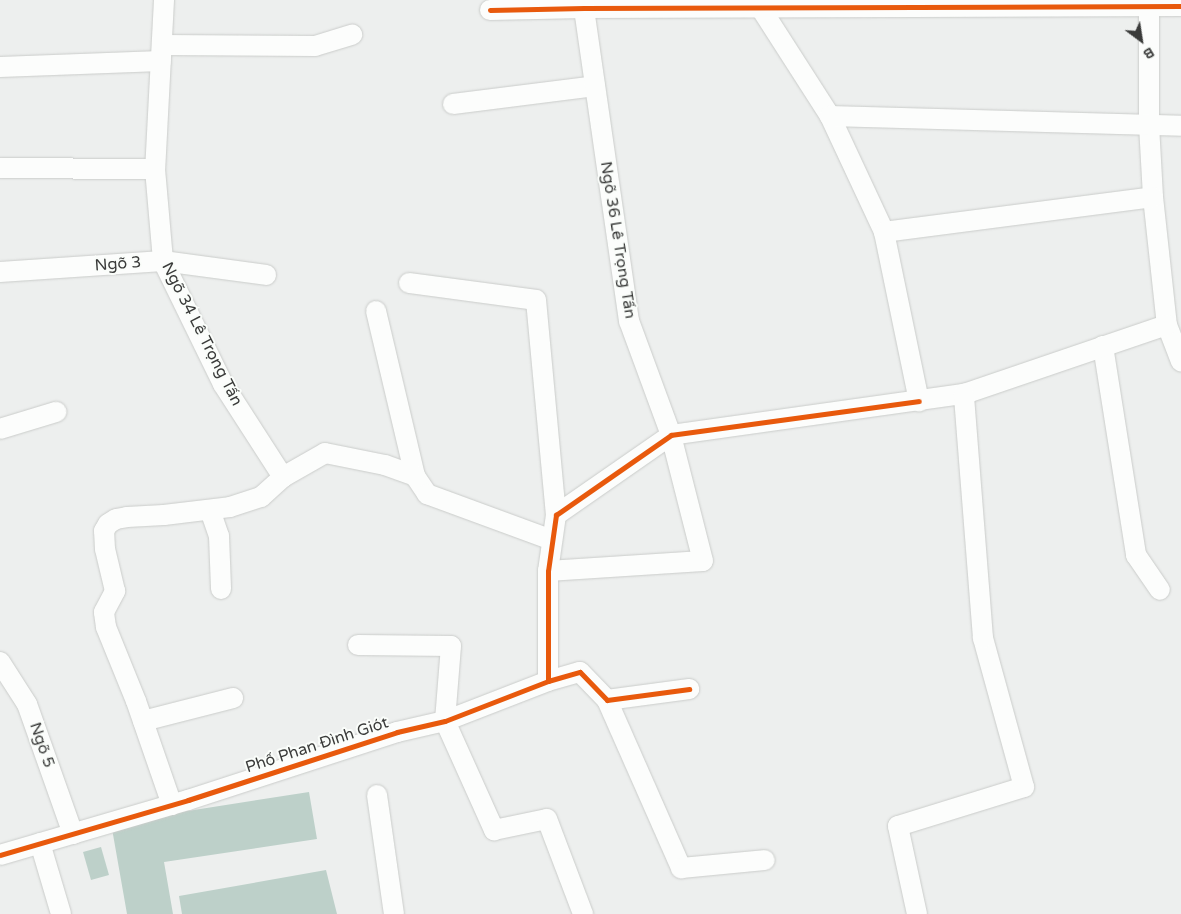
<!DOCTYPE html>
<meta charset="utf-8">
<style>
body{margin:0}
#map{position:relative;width:1181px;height:914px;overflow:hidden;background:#edefee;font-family:"Varela Round",sans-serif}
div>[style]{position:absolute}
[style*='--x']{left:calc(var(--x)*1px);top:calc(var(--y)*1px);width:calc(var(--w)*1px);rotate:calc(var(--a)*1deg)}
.building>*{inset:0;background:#bdd0c9}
.roads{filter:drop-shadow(0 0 1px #caccca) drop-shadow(0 0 1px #caccca)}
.minor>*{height:20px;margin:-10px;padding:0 10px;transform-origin:10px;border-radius:10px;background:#fcfdfc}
.cycleway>*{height:5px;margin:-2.5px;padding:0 2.5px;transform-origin:2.5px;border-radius:2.5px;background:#e8590c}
span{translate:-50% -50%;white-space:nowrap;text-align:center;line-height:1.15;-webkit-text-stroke:4px #fafdfa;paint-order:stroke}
.street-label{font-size:16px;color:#3a3b3a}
.north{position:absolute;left:1116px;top:15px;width:50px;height:50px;-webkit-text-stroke:4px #fafdfa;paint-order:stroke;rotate:149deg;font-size:14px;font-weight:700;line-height:20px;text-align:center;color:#3a3b3a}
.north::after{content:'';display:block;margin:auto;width:18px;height:22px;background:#3a3b3a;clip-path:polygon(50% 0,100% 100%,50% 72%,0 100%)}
</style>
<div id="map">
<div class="building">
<div style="clip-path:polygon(309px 792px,317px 839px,164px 862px,173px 914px,127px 914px,111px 823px)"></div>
<div style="clip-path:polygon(101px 847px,109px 875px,91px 880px,83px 852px)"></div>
<div style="clip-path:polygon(326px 870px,337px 914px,182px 914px,179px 896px)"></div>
</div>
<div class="roads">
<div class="minor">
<div style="--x:164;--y:0;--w:169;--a:93"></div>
<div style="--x:155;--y:169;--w:92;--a:85"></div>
<div style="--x:163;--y:261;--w:137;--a:64"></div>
<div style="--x:223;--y:384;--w:111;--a:57.2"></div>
<div style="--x:1149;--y:0;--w:125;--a:90"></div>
<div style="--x:1149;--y:125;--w:72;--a:86.8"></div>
<div style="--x:1153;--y:197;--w:129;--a:83.8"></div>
<div style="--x:1167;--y:325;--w:39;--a:69"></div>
<div style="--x:760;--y:7;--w:130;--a:57.3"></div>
<div style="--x:830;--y:116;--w:128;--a:65"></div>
<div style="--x:884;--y:232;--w:173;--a:78.3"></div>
<div style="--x:490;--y:10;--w:94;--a:-1.2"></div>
<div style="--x:584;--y:8;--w:597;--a:-0.19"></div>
<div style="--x:162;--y:45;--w:153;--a:0.4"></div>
<div style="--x:315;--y:46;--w:39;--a:-17"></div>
<div style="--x:0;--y:67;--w:161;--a:-2.1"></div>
<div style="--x:453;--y:104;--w:143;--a:-7.2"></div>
<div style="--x:830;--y:116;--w:351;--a:1.6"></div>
<div style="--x:0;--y:168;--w:155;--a:0.4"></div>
<div style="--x:884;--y:232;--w:271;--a:-7.4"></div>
<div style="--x:0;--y:272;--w:163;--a:-3.9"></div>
<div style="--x:163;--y:261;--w:104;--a:7.7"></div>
<div style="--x:409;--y:283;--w:128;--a:7.6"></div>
<div style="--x:536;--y:300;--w:216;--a:84.7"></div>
<div style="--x:556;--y:515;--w:57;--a:98.1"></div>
<div style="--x:548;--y:571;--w:110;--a:90"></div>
<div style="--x:376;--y:311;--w:170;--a:76.7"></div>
<div style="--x:1103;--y:346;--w:212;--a:81"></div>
<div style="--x:1136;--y:555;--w:42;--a:55.6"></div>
<div style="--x:0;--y:429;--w:59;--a:-16.9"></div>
<div style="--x:210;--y:510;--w:28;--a:71"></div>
<div style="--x:219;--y:536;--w:53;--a:87.8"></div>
<div style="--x:556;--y:515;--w:140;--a:-34.8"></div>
<div style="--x:671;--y:435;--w:296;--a:-8"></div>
<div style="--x:964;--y:394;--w:214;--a:-18.8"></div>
<div style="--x:548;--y:571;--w:155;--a:-3.7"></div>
<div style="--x:703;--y:561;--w:130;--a:-104.3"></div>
<div style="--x:671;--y:435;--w:121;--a:-110.2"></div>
<div style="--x:629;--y:321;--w:324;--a:-98.2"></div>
<div style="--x:358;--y:645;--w:93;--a:0.6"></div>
<div style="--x:451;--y:646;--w:75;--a:94.6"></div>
<div style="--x:445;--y:721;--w:120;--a:65.8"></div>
<div style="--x:494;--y:830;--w:54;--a:-11.7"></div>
<div style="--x:547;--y:819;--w:102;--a:69.2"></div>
<div style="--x:0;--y:662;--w:50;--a:57.3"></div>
<div style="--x:27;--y:704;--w:138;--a:70.5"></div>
<div style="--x:607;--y:700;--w:184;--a:66.2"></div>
<div style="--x:681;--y:868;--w:84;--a:-5.4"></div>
<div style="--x:143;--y:721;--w:93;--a:-14.3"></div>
<div style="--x:377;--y:795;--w:120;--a:81.9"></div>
<div style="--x:172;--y:805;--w:110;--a:-109.1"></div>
<div style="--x:136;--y:701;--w:80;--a:-112.1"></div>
<div style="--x:106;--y:627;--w:15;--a:-98"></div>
<div style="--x:104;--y:612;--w:24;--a:-62"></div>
<div style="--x:115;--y:591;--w:43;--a:-103.4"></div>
<div style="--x:105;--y:549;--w:18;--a:-93"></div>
<div style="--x:104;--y:531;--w:8;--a:-60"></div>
<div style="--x:108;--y:524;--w:9;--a:-32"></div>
<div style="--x:116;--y:519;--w:11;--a:-10"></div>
<div style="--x:127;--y:517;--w:37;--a:-3"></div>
<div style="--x:164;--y:515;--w:66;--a:-6.9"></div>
<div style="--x:230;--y:507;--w:33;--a:-18"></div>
<div style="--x:261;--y:497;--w:30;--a:-42"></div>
<div style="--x:283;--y:477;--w:48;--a:-29.7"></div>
<div style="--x:325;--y:453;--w:61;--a:11.3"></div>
<div style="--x:385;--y:465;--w:32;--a:20"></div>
<div style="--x:415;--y:476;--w:22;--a:56"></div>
<div style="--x:427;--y:494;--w:133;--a:20.2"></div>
<div style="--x:40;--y:843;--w:74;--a:73.5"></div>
<div style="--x:0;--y:855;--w:196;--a:-16.3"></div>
<div style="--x:188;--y:800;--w:220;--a:-18"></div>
<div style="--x:397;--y:732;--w:49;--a:-12.9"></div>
<div style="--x:445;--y:721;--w:110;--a:-21.2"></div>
<div style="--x:548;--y:681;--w:33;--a:-16"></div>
<div style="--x:580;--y:672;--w:39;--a:46"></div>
<div style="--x:607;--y:700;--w:83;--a:-7.6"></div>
<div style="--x:917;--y:914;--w:90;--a:-102.2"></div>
<div style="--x:898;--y:826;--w:132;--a:-17.2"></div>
<div style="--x:1024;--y:787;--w:155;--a:-105.4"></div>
<div style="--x:983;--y:638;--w:245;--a:-94.5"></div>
</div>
</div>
<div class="cycleway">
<div style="--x:490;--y:10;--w:94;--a:-1.2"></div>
<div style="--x:584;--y:8;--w:597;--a:-0.19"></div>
<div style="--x:548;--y:681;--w:110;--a:-90"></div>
<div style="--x:548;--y:571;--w:57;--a:-81.9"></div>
<div style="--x:556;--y:515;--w:140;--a:-34.8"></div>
<div style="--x:671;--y:435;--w:250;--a:-7.8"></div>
<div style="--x:0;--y:855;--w:196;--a:-16.3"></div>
<div style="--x:188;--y:800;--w:220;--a:-18"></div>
<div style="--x:397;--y:732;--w:49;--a:-12.9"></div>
<div style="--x:445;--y:721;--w:110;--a:-21.2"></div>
<div style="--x:548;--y:681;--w:33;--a:-16"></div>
<div style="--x:580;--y:672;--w:39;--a:46"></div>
<div style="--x:607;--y:700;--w:83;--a:-7.6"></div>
</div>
<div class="street-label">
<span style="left:618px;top:240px;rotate:81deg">Ngõ 36 Lê Trọng Tấn</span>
<span style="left:118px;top:264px;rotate:-4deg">Ngõ 3</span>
<span style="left:202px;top:334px;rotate:63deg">Ngõ 34 Lê Trọng Tấn</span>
<span style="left:42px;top:745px;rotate:71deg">Ngõ 5</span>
<span style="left:317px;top:745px;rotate:-18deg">Phố Phan Đình Giót</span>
</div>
<div class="north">B</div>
</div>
